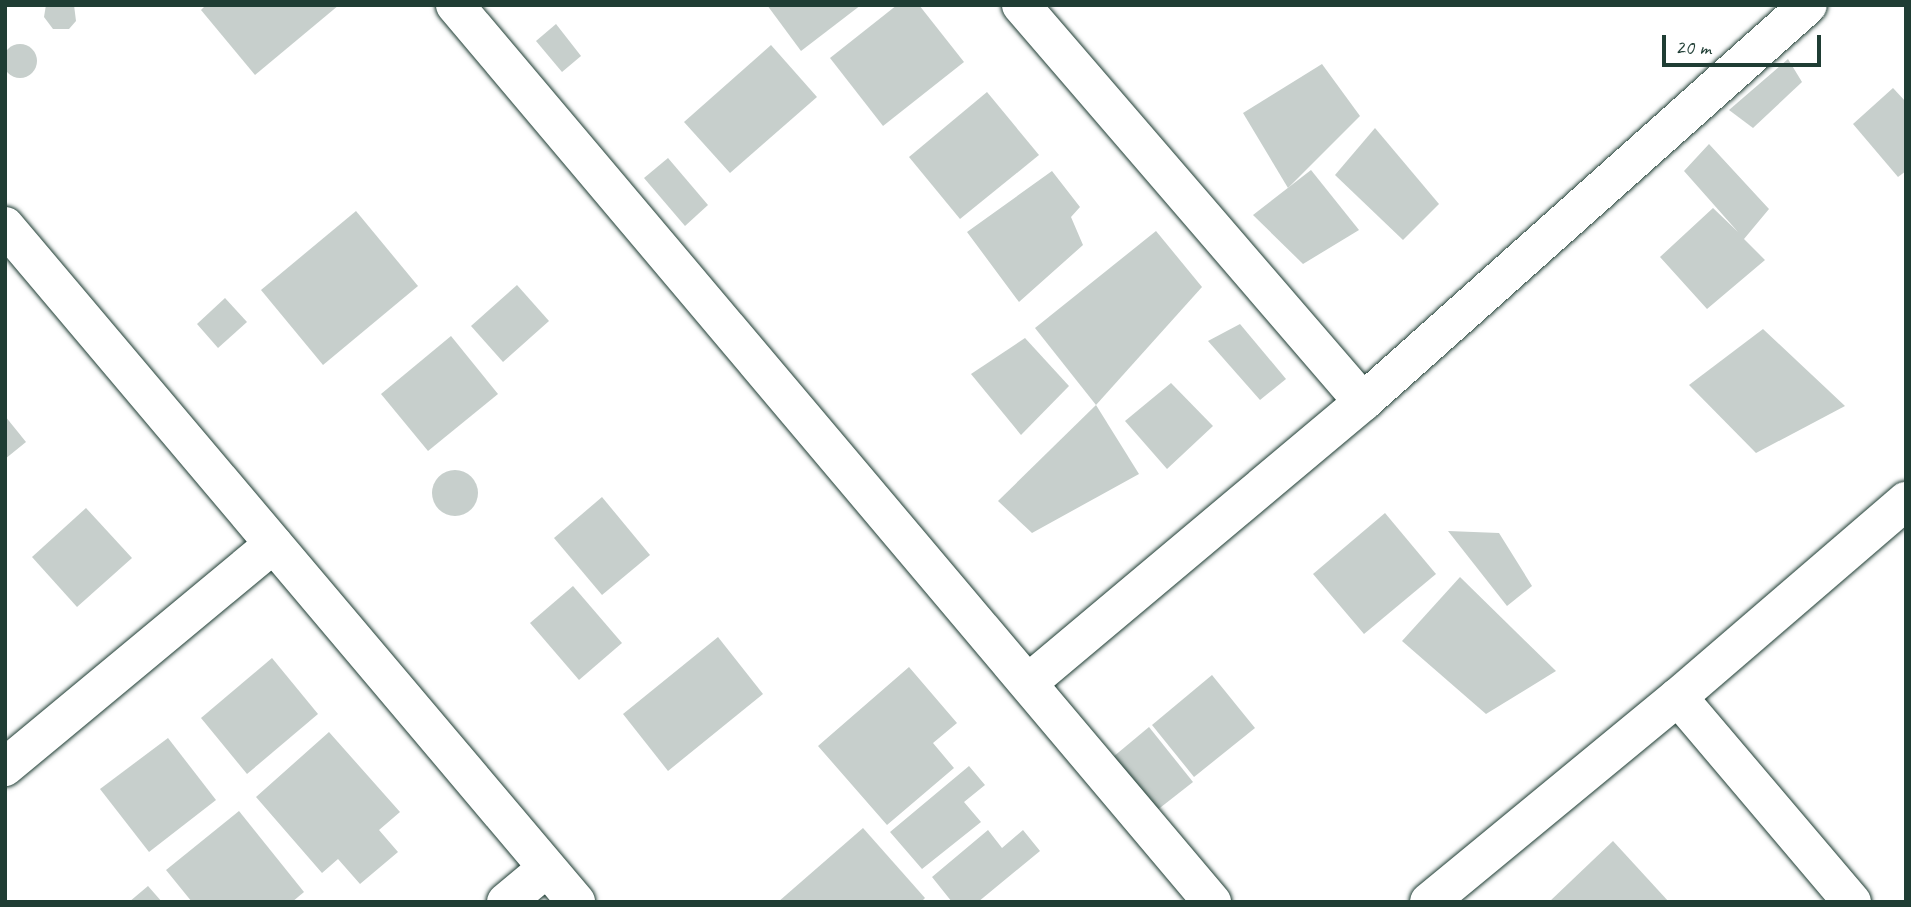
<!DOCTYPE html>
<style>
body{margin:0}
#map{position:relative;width:1911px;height:907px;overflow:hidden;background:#fff;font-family:Caveat,sans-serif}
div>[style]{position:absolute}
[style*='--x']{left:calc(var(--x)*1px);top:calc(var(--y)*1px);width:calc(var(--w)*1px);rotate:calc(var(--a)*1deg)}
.building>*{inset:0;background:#c7cfcc}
.round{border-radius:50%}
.roads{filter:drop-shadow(0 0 2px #1f3d34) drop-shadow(0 0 2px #1f3d34)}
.minor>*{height:38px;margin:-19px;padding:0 19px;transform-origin:19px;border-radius:19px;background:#fff}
span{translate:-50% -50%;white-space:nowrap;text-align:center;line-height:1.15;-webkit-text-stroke:5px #fff;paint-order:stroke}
.frame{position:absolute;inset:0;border:7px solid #1f3d34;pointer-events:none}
.scale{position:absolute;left:1662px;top:35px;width:159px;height:32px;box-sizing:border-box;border:4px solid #1f3d34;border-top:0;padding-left:9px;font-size:21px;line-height:24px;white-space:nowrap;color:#1f3d34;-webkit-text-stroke:5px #fff;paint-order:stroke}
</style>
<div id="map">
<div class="building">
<div style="clip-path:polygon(46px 5px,74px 5px,76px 21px,69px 29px,53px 29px,44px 17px)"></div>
<div style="clip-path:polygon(206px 5px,339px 5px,255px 75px,201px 10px)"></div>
<div style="clip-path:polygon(767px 5px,861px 5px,801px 51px)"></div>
<div style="clip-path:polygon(897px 5px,919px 5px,964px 62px,883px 126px,830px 58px)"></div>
<div style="clip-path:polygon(556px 24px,581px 56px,562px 72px,536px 41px)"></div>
<div class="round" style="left:3px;top:44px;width:34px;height:34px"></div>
<div style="clip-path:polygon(771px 45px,817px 97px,730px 173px,684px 122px)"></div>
<div style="clip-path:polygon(1788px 59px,1802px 82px,1753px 128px,1729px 110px)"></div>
<div style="clip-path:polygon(1322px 64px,1360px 116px,1288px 188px,1243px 113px)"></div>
<div style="clip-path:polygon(1893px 88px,1906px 102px,1906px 171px,1898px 177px,1853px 124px)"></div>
<div style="clip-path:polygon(987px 92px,1039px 155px,960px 219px,909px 157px)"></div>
<div style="clip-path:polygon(1375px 128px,1439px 204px,1403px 240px,1335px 175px)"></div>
<div style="clip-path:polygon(1709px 144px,1769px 209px,1744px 239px,1765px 260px,1707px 309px,1660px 257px,1713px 208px,1738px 232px,1684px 171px)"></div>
<div style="clip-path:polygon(668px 158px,708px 205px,685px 226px,644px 178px)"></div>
<div style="clip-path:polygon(1311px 170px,1359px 230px,1303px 264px,1253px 215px)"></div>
<div style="clip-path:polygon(1052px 171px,1080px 207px,1071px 217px,1083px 245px,1019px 302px,967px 232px)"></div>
<div style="clip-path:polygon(356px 211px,418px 286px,323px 365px,261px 290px)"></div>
<div style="clip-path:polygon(1156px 231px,1202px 287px,1096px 405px,1035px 328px)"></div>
<div style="clip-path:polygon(517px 285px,549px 321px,503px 362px,471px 326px)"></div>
<div style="clip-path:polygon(225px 298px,247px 322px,218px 348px,197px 324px)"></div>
<div style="clip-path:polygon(1240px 324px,1286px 379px,1260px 400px,1208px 341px)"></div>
<div style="clip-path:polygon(1763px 329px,1845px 406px,1756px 453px,1689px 385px)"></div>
<div style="clip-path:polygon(451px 336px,498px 394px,428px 451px,381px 394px)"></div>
<div style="clip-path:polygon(1025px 338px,1069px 386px,1021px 435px,971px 374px)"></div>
<div style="clip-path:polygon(1171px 383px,1213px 426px,1167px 469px,1125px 421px)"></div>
<div style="clip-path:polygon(1096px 405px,1139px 474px,1032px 533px,998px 501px)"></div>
<div style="clip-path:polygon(5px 416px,26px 442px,5px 459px)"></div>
<div class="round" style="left:432px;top:470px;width:46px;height:46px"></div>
<div style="clip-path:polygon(602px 497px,650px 555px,602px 595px,554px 538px)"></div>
<div style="clip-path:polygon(86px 508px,132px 558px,77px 607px,32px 557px)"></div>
<div style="clip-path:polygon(1385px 513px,1436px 574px,1364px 634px,1313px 574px)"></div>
<div style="clip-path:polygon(1448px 531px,1499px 533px,1532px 586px,1507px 606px)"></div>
<div style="clip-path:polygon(1460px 577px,1556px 671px,1486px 714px,1402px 641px)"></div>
<div style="clip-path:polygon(573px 586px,622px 643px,579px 680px,530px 623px)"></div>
<div style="clip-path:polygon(718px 637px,763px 694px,668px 771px,623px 714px)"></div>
<div style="clip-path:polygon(272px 658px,318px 714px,247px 774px,201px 718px)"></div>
<div style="clip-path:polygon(909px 667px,957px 723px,933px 743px,954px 768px,887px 825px,818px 746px)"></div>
<div style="clip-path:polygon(1212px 675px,1255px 728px,1194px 777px,1152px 725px)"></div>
<div style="clip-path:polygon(1149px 727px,1193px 782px,1156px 811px,1113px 757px)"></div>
<div style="clip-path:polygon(329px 732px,400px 812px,379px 830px,398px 852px,360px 884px,338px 859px,322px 873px,256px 797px)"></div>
<div style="clip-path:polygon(168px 738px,216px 800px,149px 852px,100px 789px)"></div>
<div style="clip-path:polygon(969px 766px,985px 785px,964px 802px,981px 822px,922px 869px,890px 832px)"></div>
<div style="clip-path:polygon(239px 811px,304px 892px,292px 902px,192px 902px,166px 870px)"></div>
<div style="clip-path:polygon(863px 828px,925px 898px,921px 902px,778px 902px)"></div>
<div style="clip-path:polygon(988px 830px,1002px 848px,1023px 830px,1040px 851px,978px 902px,952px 902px,932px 877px)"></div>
<div style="clip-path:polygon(1613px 841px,1669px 902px,1549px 902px)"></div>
<div style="clip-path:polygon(148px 886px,162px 902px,129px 902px)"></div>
</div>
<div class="roads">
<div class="minor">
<div style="--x:455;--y:5;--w:1174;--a:49.84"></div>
<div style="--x:1021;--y:5;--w:524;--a:49.26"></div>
<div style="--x:5;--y:226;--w:885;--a:49.81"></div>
<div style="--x:1028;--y:683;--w:437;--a:-40"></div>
<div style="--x:1363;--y:402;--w:596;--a:-41.74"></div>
<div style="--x:1678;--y:697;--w:269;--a:49.7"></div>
<div style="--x:5;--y:767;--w:349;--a:-39.7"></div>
<div style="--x:506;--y:902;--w:53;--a:-39.7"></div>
<div style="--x:1429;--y:902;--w:323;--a:-39.5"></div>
<div style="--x:1678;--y:697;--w:301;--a:-40.7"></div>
</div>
</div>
<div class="frame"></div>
<div class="scale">20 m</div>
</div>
